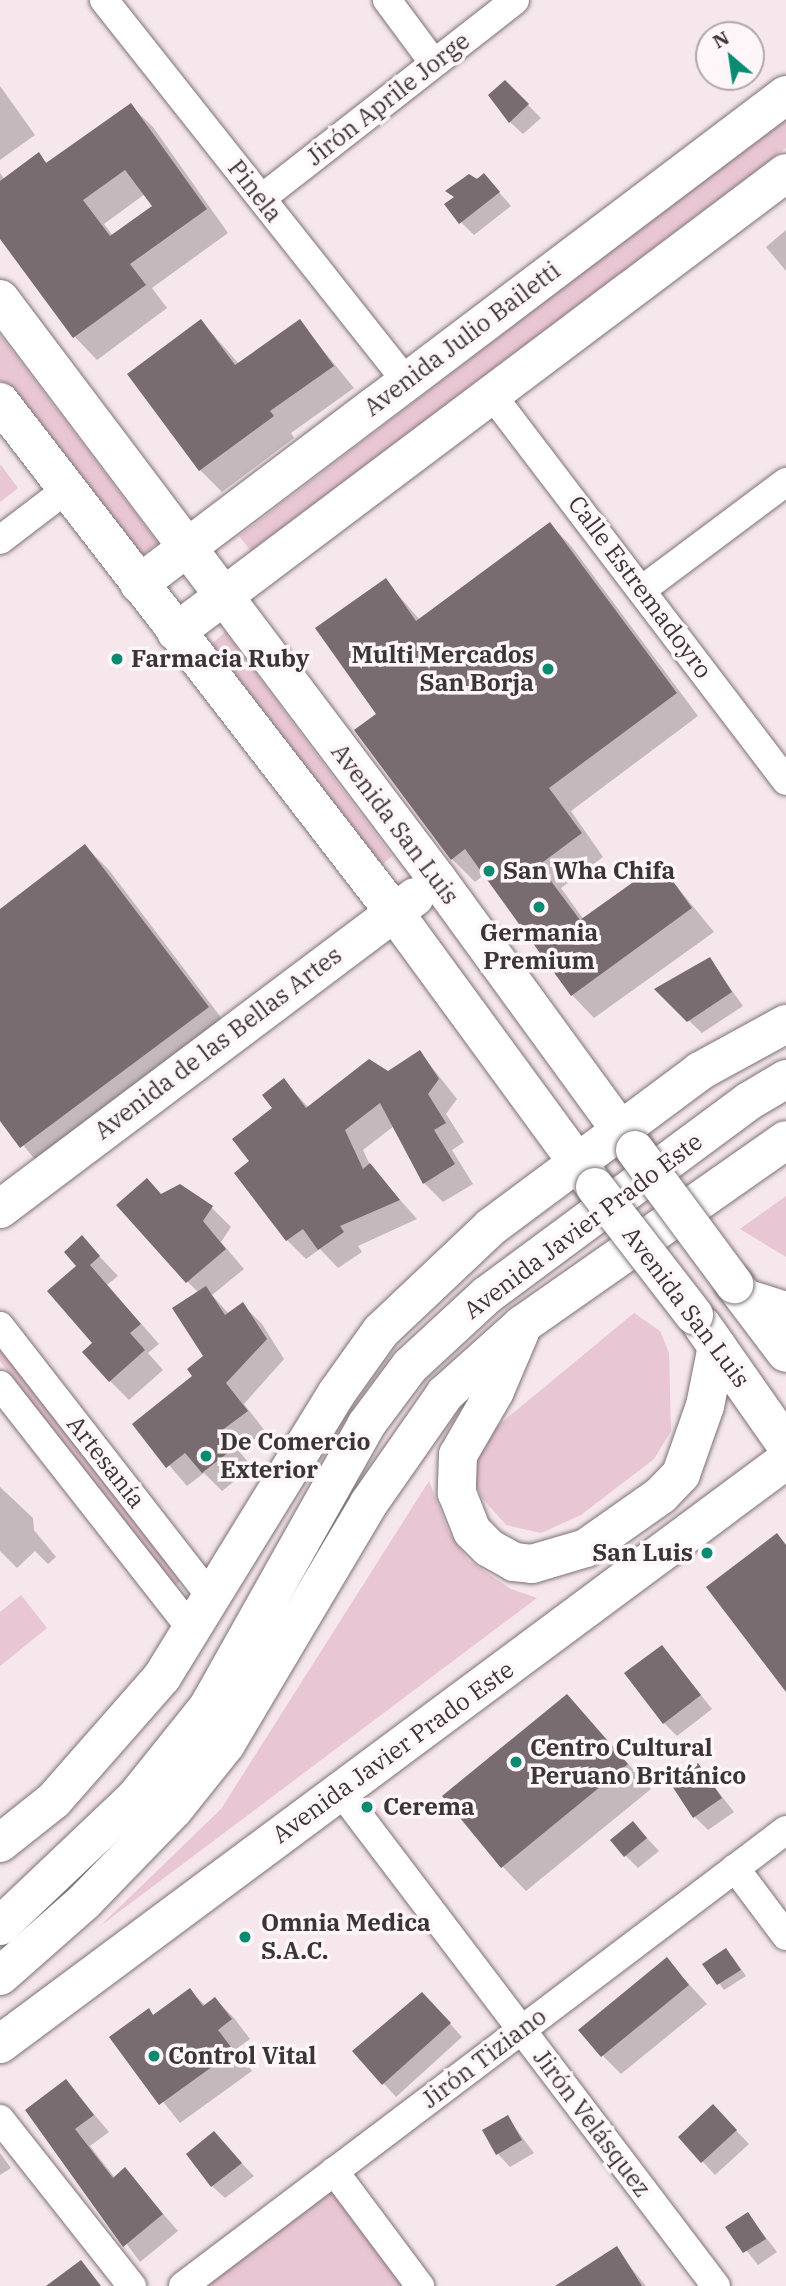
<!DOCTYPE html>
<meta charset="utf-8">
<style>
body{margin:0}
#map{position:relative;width:786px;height:2286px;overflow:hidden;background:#f5e7ec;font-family:"IBM Plex Serif",serif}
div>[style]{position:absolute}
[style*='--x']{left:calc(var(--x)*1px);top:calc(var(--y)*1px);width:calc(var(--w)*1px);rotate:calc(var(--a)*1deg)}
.green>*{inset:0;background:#e9c6d3}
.shadow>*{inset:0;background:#0003}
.building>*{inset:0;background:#786c70}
.roads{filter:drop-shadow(0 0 2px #7d7276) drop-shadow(0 0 2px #7d7276)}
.street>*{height:28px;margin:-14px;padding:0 14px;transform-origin:14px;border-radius:14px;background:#fff}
.secondary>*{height:38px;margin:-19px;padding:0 19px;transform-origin:19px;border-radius:19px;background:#fff}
.primary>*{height:38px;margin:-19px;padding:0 19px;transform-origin:19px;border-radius:19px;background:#fff}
.highway>*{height:38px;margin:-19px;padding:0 19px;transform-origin:19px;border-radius:19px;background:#fff}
.bridges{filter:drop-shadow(0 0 2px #7d7276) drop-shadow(0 0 2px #7d7276)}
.secondary-bridge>*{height:38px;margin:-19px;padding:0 19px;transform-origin:19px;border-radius:19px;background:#fff}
.dots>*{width:19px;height:19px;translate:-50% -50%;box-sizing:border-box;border:4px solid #fef6f9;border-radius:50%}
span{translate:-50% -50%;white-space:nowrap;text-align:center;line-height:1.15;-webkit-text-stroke:7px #fef6f9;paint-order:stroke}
.street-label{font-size:24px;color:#3a3537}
.poi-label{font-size:24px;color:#3a3537;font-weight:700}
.right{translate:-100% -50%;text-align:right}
.left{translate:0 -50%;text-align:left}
.north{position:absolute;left:695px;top:21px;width:70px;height:70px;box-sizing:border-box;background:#fef6f9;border:2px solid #b0a9ab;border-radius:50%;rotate:331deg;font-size:19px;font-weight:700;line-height:28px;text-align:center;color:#3a3537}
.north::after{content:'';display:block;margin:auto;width:24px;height:32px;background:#078c72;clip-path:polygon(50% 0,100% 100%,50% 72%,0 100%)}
</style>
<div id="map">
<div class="green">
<div style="clip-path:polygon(786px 117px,786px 148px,251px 551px,239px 536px)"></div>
<div style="clip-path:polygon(0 335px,158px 543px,136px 560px,0 381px)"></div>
<div style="clip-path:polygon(1px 465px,18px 488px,0 502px,0 466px)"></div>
<div style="clip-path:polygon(225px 632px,392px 856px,374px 872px,204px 651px)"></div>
<div style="clip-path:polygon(786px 1196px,786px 1257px,740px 1229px)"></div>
<div style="clip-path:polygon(634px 1313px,660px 1331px,669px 1353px,671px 1431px,654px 1459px,581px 1515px,541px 1533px,506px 1525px,482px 1498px,474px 1478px,475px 1460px,484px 1437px)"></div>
<div style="clip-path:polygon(0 1342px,180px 1581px,171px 1590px,0 1361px)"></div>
<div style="clip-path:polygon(429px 1481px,449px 1533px,469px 1561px,511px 1589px,537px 1598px,100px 1926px,221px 1809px)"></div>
<div style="clip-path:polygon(21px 1595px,47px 1628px,0 1666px,0 1612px)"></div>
<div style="clip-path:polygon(332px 2190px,404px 2286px,204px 2286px)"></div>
</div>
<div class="shadow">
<div style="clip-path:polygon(505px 82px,541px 118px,523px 134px,510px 122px)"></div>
<div style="clip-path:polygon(0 86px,35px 135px,0 160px)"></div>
<div style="clip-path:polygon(evenodd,130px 105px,153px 127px,228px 233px,152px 288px,167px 308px,97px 360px,75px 337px,0 236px,0 173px,5px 180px,38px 155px,48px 164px,130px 105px,145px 194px,154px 207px,113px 236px,104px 224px,145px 194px)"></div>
<div style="clip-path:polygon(484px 175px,511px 206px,474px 235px,461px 222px,455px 198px,448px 191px)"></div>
<div style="clip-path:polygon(786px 230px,786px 271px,766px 247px)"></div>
<div style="clip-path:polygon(201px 321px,239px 364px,300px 322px,354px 388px,291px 433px,294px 438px,222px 492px,200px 470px)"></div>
<div style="clip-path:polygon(550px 524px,572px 547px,698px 716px,571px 811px,603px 857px,561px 888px,584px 920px,660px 866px,714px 932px,594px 1018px,572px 995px,485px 874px,475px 882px,452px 859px,379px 714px,386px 581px,420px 620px)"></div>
<div style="clip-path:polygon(85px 846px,109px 870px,232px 1032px,45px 1171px,0 1118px,0 911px)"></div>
<div style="clip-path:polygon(710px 960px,743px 1006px,702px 1033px,656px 989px)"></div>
<div style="clip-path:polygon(420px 1052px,457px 1099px,446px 1114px,464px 1142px,452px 1150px,473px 1184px,443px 1202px,424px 1183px,394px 1126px,363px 1150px,371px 1167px,417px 1219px,358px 1246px,362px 1252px,338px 1268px,320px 1249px,306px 1259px,287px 1240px,252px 1162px,284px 1081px,309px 1108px,387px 1073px)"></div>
<div style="clip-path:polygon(162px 1195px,212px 1208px,231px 1227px,221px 1242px,244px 1269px,212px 1295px,229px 1314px,243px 1305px,262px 1324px,284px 1359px,244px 1404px,265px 1431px,239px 1451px,252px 1467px,222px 1491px,204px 1473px,187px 1486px,134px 1424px,195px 1376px,205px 1357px,199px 1293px,187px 1281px)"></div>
<div style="clip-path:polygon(82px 1238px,118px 1276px,107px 1285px,159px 1344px,148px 1353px,163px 1370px,129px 1400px,110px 1381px,95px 1343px,79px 1267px)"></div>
<div style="clip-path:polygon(0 1487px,33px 1518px,34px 1530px,56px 1557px,48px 1564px,35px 1551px,17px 1568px,0 1551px)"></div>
<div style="clip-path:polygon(662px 1647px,712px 1709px,677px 1736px,664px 1723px)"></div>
<div style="clip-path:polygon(567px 1697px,651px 1789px,526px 1891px,502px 1866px)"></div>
<div style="clip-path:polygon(698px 1766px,734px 1812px,708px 1830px,695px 1817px)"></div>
<div style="clip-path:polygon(633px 1823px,659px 1851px,638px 1868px,625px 1855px)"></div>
<div style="clip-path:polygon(732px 1956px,746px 1976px,724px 1990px,705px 1964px)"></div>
<div style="clip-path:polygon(667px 1960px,707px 2004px,621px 2074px,602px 2055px)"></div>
<div style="clip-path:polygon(189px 1990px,206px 2006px,215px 1999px,234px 2018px,250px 2039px,236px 2049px,252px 2071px,180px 2123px,112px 2037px,149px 2010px,154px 2016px)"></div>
<div style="clip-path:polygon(435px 2007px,462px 2037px,396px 2097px,354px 2051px)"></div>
<div style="clip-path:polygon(66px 2081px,109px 2132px,90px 2146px,115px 2178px,125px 2170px,178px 2231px,140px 2262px,27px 2110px)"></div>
<div style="clip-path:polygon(507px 2117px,534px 2153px,510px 2167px,498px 2154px)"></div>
<div style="clip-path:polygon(726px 2120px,749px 2144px,715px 2175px,680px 2137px)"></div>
<div style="clip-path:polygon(226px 2147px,254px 2176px,225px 2198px,212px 2186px)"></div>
<div style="clip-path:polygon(0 2153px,11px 2168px,0 2175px)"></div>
<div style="clip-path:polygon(748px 2214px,777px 2252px,758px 2265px,728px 2227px)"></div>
<div style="clip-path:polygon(616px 2249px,646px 2286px,583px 2286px)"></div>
</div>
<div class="building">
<div style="clip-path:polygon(505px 80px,529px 104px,509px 123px,488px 95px)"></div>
<div style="clip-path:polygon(evenodd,131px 103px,207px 209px,130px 264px,146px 285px,73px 338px,0 239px,0 181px,39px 152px,46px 163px,131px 103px,125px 170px,152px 206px,110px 236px,83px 200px,125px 170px)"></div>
<div style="clip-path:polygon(484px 173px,500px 192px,459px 224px,444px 204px,454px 197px,445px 191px,469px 174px,477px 179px)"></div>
<div style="clip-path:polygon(201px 319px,235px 365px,300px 319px,334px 366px,270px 411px,274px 416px,199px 471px,127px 374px)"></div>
<div style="clip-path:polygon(550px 522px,677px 693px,549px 788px,582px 833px,539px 865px,580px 920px,660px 863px,692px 908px,571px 996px,465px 849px,451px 860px,354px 730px,376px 714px,315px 628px,386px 578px,416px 621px)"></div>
<div style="clip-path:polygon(85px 844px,209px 1007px,20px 1148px,0 1121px,0 909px)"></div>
<div style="clip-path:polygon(710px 957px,732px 992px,687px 1022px,654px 989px)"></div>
<div style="clip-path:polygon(420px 1050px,439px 1079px,428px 1094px,446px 1123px,434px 1130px,455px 1164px,423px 1184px,380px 1103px,345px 1130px,363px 1169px,370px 1163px,400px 1200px,340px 1226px,344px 1232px,318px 1250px,303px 1229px,286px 1241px,234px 1173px,249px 1161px,232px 1139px,272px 1108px,262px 1095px,284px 1078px,306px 1108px,369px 1059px,388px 1071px)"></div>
<div style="clip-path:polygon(147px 1178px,161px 1194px,180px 1184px,213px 1206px,203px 1221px,226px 1249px,186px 1283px,116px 1205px)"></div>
<div style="clip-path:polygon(82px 1235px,100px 1256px,90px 1265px,141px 1324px,130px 1333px,145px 1350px,109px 1382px,82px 1352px,92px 1343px,47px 1291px,76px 1266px,64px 1252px)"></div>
<div style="clip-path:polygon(206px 1286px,225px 1315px,243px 1302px,267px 1339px,226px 1383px,248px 1411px,221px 1431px,234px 1448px,202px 1473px,185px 1453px,166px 1468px,132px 1424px,192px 1376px,187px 1369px,203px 1356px,172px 1308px)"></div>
<div style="clip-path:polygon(777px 1533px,786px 1545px,786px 1692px,706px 1587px)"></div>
<div style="clip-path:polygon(662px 1645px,701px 1695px,663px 1724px,624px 1673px)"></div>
<div style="clip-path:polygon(567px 1694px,628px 1764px,501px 1868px,442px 1796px)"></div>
<div style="clip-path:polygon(698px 1763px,722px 1798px,693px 1818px,670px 1783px)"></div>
<div style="clip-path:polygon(633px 1821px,647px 1838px,624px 1857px,610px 1840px)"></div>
<div style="clip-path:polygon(726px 1948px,741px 1970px,717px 1985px,702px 1964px)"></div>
<div style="clip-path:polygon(667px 1957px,689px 1985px,601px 2057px,578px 2030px)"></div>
<div style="clip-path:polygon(190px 1988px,203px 2006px,215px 1997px,232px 2019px,218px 2030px,234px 2051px,159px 2105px,109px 2037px,149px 2008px,153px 2015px)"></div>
<div style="clip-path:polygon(422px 1992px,451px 2023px,382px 2085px,352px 2051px)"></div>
<div style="clip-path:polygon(66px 2079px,94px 2115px,75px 2129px,113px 2178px,125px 2167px,163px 2214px,123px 2247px,25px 2110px)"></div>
<div style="clip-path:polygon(713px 2104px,737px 2130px,701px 2163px,678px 2137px)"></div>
<div style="clip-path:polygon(508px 2115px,522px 2140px,496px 2155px,482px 2130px)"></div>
<div style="clip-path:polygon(214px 2131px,242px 2163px,211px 2187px,186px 2154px)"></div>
<div style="clip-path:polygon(748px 2212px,766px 2239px,743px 2253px,725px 2227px)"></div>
<div style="clip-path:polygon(617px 2246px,642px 2286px,555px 2286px)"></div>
<div style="clip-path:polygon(81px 2260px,101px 2286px,46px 2286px)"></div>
</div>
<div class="roads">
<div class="street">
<div style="--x:104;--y:0;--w:486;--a:51.6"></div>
<div style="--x:387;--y:0;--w:77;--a:53.4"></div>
<div style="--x:262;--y:198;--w:321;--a:-38"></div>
<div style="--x:492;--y:395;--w:485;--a:52.7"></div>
<div style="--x:0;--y:540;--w:84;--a:-37.3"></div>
<div style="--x:643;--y:589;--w:179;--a:-36.8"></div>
<div style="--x:0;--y:1326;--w:345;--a:52.1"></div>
<div style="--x:0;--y:1385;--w:311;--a:51.9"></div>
<div style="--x:341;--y:1792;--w:620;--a:52.8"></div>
<div style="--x:735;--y:1868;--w:85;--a:53.1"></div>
<div style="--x:0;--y:2119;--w:213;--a:51.7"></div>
<div style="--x:334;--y:2171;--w:144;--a:53.2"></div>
<div style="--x:183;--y:2286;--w:756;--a:-37.1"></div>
</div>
<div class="secondary">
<div style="--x:0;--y:299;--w:728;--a:52.99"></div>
<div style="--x:438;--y:880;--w:334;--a:53.9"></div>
<div style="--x:0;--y:402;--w:644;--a:52.31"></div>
<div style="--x:394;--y:912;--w:341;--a:53.8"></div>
<div style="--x:139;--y:584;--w:811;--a:-37.08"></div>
<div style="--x:176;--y:632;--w:763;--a:-36.96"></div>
<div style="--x:0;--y:1209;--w:519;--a:-36.94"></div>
<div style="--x:734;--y:1284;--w:86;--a:53"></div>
<div style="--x:702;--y:1325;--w:146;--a:55"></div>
</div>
<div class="primary">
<div style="--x:0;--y:1843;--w:69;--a:-38.5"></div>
<div style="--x:54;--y:1800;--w:164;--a:-48.7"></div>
<div style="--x:162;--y:1677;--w:332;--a:-58.4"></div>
<div style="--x:336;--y:1394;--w:77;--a:-54.5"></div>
<div style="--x:381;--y:1331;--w:151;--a:-43.4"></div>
<div style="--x:491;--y:1227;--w:261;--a:-36.7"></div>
<div style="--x:700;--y:1071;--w:98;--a:-28.7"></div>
<div style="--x:0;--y:2044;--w:979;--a:-36.61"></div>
</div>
<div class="highway">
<div style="--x:745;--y:1298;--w:43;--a:17.6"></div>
<div style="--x:520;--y:1332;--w:64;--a:113"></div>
<div style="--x:495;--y:1391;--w:74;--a:120"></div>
<div style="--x:458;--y:1455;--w:38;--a:92"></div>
<div style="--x:457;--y:1493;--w:41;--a:68.5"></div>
<div style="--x:472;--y:1531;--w:24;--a:45"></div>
<div style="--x:489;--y:1548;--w:29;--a:29"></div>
<div style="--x:514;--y:1562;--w:18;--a:6"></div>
<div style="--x:532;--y:1564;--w:56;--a:-16.5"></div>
<div style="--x:586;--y:1548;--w:92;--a:-35.2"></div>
<div style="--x:661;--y:1495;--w:29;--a:-46"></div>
<div style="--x:681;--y:1474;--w:72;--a:-70.6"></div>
<div style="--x:705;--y:1406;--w:61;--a:-78.7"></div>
<div style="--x:0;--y:1926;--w:187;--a:-43.5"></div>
<div style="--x:136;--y:1797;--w:115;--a:-51.3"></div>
<div style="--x:208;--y:1707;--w:323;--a:-60.7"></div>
<div style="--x:366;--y:1425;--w:74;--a:-53.3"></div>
<div style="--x:410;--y:1366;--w:105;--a:-42.7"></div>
<div style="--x:487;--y:1295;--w:326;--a:-36.5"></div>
<div style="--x:749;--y:1101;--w:43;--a:-30.7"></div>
<div style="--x:0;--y:1976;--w:112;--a:-41.4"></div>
<div style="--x:84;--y:1902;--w:129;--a:-45.9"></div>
<div style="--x:174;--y:1809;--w:83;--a:-51.3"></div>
<div style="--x:226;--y:1744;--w:280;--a:-59.3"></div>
<div style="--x:369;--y:1503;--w:133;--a:-55.1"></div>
<div style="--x:445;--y:1394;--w:103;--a:-41.9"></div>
<div style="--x:522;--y:1325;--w:322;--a:-35"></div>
</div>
</div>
<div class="bridges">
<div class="secondary-bridge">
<div style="--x:635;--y:1150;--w:167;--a:53.5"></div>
<div style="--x:595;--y:1187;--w:162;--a:52.3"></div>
</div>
</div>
<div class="dots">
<div style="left:117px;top:659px;background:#078c72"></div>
<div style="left:548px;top:669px;background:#078c72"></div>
<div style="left:489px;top:871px;background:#078c72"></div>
<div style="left:539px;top:907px;background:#078c72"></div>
<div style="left:206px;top:1456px;background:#078c72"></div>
<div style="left:707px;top:1553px;background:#078c72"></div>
<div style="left:516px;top:1762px;background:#078c72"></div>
<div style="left:367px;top:1807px;background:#078c72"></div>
<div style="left:245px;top:1937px;background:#078c72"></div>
<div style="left:154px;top:2056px;background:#078c72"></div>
</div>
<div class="street-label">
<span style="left:388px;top:99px;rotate:-38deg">Jirón Aprile Jorge</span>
<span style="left:255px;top:191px;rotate:52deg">Pinela</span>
<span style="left:462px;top:339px;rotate:-37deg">Avenida Julio Bailetti</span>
<span style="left:640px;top:587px;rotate:53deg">Calle Estremadoyro</span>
<span style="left:395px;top:824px;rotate:53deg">Avenida San Luis</span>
<span style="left:218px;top:1043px;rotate:-37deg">Avenida de las Bellas Artes</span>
<span style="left:583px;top:1226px;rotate:-37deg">Avenida Javier Prado Este</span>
<span style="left:686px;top:1307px;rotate:53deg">Avenida San Luis</span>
<span style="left:106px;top:1462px;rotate:52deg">Artesanía</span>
<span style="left:393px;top:1752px;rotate:-36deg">Avenida Javier Prado Este</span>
<span style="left:484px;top:2058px;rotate:-37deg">Jirón Tiziano</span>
<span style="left:592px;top:2123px;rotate:53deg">Jirón Velásquez</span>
</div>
<div class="poi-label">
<span class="right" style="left:534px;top:669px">Multi Mercados<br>San Borja</span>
<span class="left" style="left:131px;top:659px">Farmacia Ruby</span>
<span class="left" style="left:503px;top:871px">San Wha Chifa</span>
<span style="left:539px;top:947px">Germania<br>Premium</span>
<span class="left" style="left:220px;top:1456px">De Comercio<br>Exterior</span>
<span class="right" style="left:693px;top:1553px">San Luis</span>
<span class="left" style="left:530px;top:1762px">Centro Cultural<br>Peruano Británico</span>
<span class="left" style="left:383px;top:1807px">Cerema</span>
<span class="left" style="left:261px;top:1937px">Omnia Medica<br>S.A.C.</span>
<span class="left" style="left:168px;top:2056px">Control Vital</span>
</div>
<div class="north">N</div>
</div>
